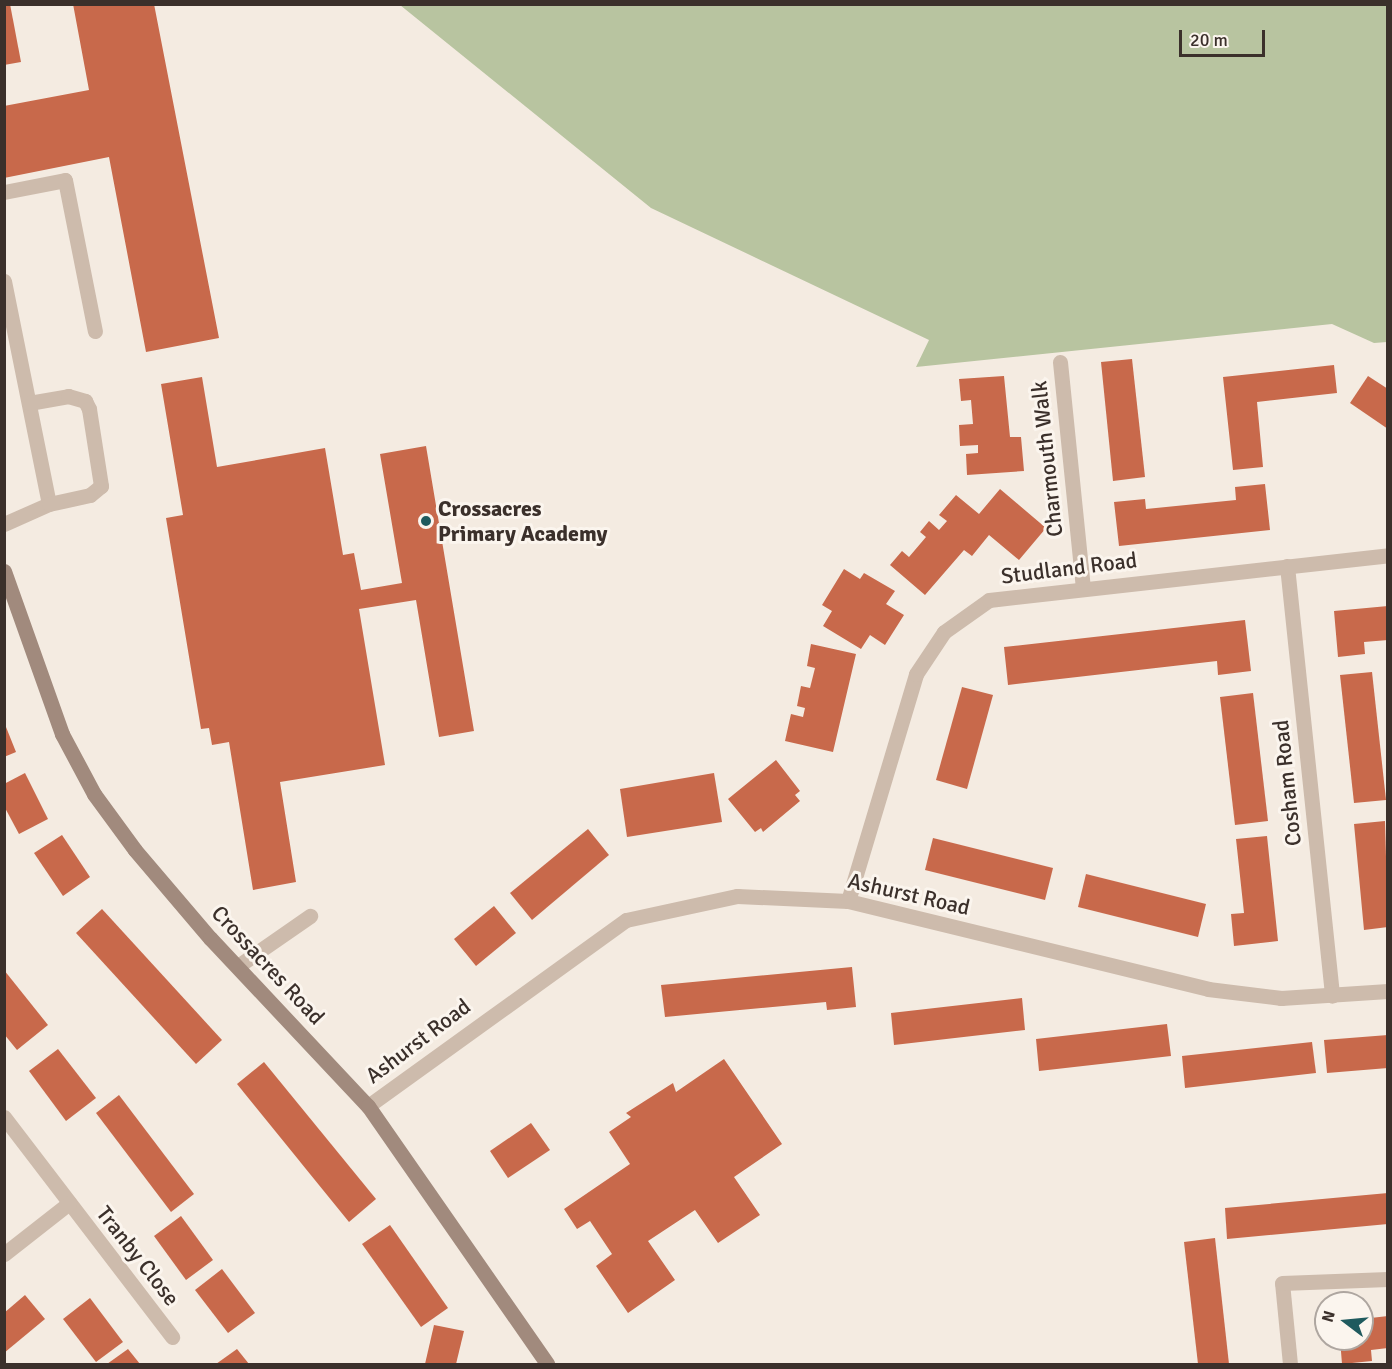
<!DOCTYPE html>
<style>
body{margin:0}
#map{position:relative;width:1392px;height:1369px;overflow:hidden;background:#f4ebe1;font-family:Signika,sans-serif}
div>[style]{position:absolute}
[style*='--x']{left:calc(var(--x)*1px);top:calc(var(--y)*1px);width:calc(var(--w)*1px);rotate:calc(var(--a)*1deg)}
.green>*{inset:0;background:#b8c4a0}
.building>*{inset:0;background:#c8694b}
.lane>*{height:15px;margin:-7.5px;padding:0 7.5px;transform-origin:7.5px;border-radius:7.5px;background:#cdbbac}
.street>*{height:15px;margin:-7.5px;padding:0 7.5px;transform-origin:7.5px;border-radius:7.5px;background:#cdbbac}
.secondary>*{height:15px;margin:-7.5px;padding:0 7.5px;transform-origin:7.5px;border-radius:7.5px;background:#a18a7d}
.dots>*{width:16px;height:16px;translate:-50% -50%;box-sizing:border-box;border:3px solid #fbf5ee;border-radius:50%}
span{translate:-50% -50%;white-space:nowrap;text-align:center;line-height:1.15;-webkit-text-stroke:6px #fbf5ee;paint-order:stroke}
.street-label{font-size:22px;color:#3b302b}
.poi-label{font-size:22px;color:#3b302b;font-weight:700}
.left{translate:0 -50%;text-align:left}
.frame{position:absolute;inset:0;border:6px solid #3b302b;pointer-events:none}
.north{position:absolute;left:1314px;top:1291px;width:60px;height:60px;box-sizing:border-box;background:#fbf5ee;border:2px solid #aea6a0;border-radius:50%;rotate:286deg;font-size:16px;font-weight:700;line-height:24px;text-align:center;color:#3b302b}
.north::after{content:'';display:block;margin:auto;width:21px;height:27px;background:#1f5a5e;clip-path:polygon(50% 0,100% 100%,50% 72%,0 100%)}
.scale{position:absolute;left:1179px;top:30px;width:86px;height:27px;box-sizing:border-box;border:3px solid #3b302b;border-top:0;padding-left:8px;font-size:18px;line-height:21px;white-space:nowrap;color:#3b302b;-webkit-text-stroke:4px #fbf5ee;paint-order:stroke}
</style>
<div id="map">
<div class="green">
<div style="clip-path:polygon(400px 5px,1387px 5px,1387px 342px,1374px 343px,1332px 324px,916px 367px,929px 340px,651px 208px)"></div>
</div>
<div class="building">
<div style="clip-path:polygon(4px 4px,10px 4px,21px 62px,4px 65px)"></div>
<div style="clip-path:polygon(73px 4px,154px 4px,219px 338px,146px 352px,109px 157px,4px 178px,4px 106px,89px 90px)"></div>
<div style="clip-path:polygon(1132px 359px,1145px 477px,1113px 481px,1101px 362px)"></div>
<div style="clip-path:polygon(1334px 365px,1337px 393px,1257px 402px,1263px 467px,1233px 470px,1223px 377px)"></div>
<div style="clip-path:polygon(1004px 376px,1010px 437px,1021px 437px,1024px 471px,967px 475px,966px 454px,978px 453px,978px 445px,960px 446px,959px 425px,973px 424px,971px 400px,961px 401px,959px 379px)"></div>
<div style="clip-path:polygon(1368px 376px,1388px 389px,1388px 429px,1350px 403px)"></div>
<div style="clip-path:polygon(202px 377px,217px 467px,325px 448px,343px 555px,354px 553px,361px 590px,402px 583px,380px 454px,426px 446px,474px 731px,439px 737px,416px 600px,359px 609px,385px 765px,280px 782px,296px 882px,253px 890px,229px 742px,212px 745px,209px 728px,201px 729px,166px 518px,183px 515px,161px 384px)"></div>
<div style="clip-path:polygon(1265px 484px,1270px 530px,1119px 546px,1114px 502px,1145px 499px,1146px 509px,1236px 500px,1235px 487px)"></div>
<div style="clip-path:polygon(1000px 489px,1046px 528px,1019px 560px,989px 535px,972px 556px,964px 550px,925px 595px,890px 565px,902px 551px,909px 557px,926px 537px,920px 532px,929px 521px,939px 530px,947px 521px,939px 515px,956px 495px,979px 514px)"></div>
<div style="clip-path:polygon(844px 569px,860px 579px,864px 573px,895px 591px,886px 604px,904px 615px,885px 645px,870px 635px,861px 649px,823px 626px,832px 611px,822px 605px)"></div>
<div style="clip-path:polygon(1388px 606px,1388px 640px,1364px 642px,1365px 654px,1338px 657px,1334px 611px)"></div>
<div style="clip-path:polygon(1245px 620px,1251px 671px,1218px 675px,1217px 661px,1008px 685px,1004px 647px)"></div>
<div style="clip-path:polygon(811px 644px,856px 654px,833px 752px,785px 741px,791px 714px,803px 717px,805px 708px,797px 706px,801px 686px,810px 688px,815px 668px,807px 666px)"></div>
<div style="clip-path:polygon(1372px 672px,1386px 800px,1354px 803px,1340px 675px)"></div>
<div style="clip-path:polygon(962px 687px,993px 695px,967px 789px,936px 780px)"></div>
<div style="clip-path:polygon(1253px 693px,1268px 821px,1235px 825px,1220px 697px)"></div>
<div style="clip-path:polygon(4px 722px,16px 752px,4px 757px)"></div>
<div style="clip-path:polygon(776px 760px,800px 791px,795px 795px,800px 801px,763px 832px,761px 828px,755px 832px,728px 799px)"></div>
<div style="clip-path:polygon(25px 773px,48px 819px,19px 834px,4px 806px,4px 784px)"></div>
<div style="clip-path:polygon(714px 773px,722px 822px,627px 837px,620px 789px)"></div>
<div style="clip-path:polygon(1385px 821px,1388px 927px,1364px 930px,1354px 824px)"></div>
<div style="clip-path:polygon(588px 829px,609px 855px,532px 920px,510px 893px)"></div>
<div style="clip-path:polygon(62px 835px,90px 877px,63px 896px,34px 853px)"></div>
<div style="clip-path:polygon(1267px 836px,1278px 941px,1234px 946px,1231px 914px,1244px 913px,1236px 839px)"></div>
<div style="clip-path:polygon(933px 838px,1053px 868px,1045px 900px,925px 870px)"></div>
<div style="clip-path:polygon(1086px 874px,1206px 904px,1198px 937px,1078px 907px)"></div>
<div style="clip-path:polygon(494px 906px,516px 933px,476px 966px,454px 939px)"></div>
<div style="clip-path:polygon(102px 909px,222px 1040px,196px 1064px,76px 933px)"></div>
<div style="clip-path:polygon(852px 967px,856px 1007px,827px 1010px,826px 1002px,665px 1017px,661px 985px)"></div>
<div style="clip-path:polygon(4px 970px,48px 1025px,17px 1050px,4px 1034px)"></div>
<div style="clip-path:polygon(1022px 998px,1025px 1030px,894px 1045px,891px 1013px)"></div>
<div style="clip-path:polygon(1167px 1024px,1171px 1056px,1039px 1071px,1036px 1039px)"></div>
<div style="clip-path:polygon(1388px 1035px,1388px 1068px,1327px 1073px,1324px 1040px)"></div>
<div style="clip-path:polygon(1312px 1042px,1316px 1073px,1185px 1088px,1182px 1056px)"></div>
<div style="clip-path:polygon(58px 1049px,96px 1098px,66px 1121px,29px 1071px)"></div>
<div style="clip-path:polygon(724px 1059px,782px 1144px,734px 1177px,760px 1215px,718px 1243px,695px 1210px,648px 1241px,675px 1280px,628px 1313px,596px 1266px,612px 1254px,590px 1221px,577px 1229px,564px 1209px,630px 1164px,609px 1132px,631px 1117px,626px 1113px,673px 1083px,676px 1092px)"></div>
<div style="clip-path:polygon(264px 1062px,376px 1199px,349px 1222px,237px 1084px)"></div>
<div style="clip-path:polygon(119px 1095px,194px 1194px,171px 1212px,96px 1113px)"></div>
<div style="clip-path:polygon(531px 1123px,550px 1150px,508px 1178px,490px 1151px)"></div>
<div style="clip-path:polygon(1388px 1193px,1388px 1224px,1227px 1239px,1225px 1208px)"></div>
<div style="clip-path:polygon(181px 1216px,213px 1260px,186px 1280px,154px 1236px)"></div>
<div style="clip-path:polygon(390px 1225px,448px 1308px,421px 1327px,362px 1244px)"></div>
<div style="clip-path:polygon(1215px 1238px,1229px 1364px,1198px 1364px,1184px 1242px)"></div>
<div style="clip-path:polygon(222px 1269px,255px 1313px,228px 1333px,195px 1290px)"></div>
<div style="clip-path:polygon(25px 1295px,45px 1319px,4px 1353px,4px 1313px)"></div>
<div style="clip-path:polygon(90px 1298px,123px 1342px,96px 1362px,63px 1319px)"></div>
<div style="clip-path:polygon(1388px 1316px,1388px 1348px,1371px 1350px,1372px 1361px,1342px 1364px,1340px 1339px,1362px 1339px,1362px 1319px)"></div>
<div style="clip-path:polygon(434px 1325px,464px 1331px,456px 1364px,425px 1364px)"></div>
<div style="clip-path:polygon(128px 1349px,140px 1364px,107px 1364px)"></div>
<div style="clip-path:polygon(237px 1349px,249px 1364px,216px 1364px)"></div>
</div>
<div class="lane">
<div style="--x:4;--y:192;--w:62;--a:-11.1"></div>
<div style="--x:65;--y:180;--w:154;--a:78.8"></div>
<div style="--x:4;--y:281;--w:227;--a:78.6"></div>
<div style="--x:49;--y:504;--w:49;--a:156"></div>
<div style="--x:29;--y:403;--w:40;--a:-10"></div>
<div style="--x:68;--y:396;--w:18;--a:16"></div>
<div style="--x:85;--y:401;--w:9;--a:63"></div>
<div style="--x:89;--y:409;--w:78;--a:81.1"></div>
<div style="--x:101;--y:486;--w:14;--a:141"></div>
<div style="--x:90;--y:495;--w:42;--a:167.6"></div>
<div style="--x:238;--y:966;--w:88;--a:-34.8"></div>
</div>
<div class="street">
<div style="--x:1060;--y:362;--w:226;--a:84.2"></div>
<div style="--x:1287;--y:566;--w:432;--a:84"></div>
<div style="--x:848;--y:901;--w:237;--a:-73.3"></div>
<div style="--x:916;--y:674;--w:50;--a:-56.3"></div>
<div style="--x:944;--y:632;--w:55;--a:-35.4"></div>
<div style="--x:989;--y:600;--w:402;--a:-6.4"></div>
<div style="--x:368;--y:1106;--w:318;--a:-35.8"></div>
<div style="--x:626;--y:920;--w:114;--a:-12.2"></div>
<div style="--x:737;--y:896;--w:111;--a:2.6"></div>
<div style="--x:848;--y:901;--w:371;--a:13.7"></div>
<div style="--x:1208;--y:989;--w:74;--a:7"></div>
<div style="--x:1281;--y:998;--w:107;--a:-3.7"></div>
<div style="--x:4;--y:1117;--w:277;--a:52.6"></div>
<div style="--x:4;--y:1254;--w:83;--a:-38.1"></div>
<div style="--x:1290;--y:1364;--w:81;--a:-95.6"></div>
<div style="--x:1282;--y:1283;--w:106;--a:-2.2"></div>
</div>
<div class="secondary">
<div style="--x:4;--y:571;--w:173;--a:70.4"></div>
<div style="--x:62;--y:734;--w:68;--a:61.9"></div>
<div style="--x:94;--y:794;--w:69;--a:53.8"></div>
<div style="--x:135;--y:850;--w:116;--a:49.6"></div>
<div style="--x:210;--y:938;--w:231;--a:46.8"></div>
<div style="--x:368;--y:1106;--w:314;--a:55.2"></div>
</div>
<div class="dots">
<div style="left:426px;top:521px;background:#1f5a5e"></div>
</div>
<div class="street-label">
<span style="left:1047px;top:459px;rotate:-96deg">Charmouth Walk</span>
<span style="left:1069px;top:568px;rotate:-7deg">Studland Road</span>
<span style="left:1287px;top:783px;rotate:-96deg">Cosham Road</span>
<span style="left:909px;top:894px;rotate:13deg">Ashurst Road</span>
<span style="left:268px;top:965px;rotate:47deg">Crossacres Road</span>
<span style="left:418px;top:1041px;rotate:-37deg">Ashurst Road</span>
<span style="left:138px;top:1256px;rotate:52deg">Tranby Close</span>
</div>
<div class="poi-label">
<span class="left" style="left:438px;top:521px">Crossacres<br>Primary Academy</span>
</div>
<div class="frame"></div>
<div class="north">N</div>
<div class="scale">20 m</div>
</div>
